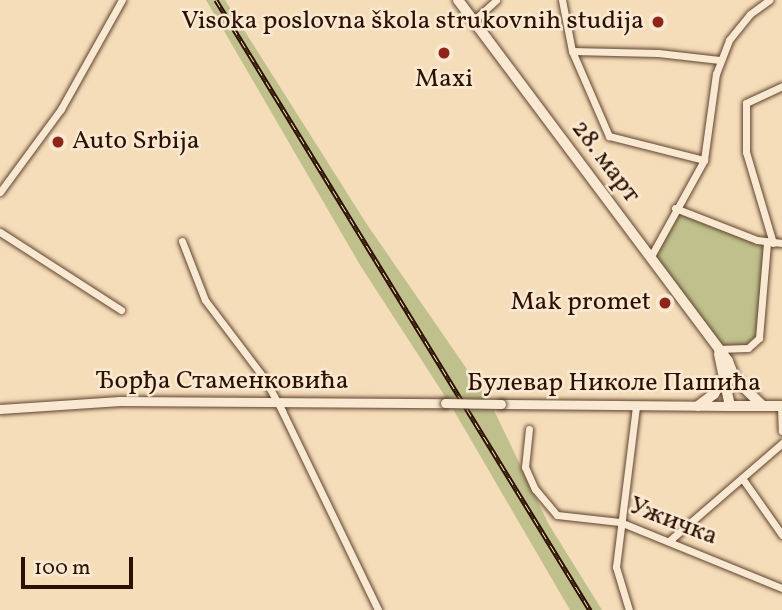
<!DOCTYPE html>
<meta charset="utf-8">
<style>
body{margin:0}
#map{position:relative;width:782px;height:610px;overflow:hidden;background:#f6ddba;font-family:Vollkorn,serif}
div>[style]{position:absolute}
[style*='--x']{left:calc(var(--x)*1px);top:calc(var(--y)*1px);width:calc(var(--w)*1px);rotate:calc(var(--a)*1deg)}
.green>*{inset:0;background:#c0c08d}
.roads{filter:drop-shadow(0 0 2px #5f432e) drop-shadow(0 0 2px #5f432e)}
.minor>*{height:7px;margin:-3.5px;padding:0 3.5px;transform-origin:3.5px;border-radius:3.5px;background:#f9e9d2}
.tertiary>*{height:9px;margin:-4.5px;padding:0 4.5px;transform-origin:4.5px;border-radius:4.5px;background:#f9e9d2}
.secondary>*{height:10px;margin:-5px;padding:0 5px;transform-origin:5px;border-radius:5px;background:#f9e9d2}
.rail>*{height:5px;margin-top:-2.5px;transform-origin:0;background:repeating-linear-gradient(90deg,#f9e9d2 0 8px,#2d1000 0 16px);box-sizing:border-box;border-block:2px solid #2d1000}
.bridges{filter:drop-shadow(0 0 2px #5f432e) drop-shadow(0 0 2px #5f432e)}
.tertiary-bridge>*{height:9px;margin:-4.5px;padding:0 4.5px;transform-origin:4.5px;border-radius:4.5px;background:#f9e9d2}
.dots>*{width:19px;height:19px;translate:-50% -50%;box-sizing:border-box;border:4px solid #f9e9d2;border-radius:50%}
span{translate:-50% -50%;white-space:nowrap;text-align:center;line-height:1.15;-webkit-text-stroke:5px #f9e9d2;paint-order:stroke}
.poi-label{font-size:26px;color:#2d1000}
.right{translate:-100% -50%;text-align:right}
.left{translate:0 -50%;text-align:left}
.street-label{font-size:26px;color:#2d1000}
.scale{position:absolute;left:21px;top:557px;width:112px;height:32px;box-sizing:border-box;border:4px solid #2d1000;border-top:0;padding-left:9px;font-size:21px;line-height:24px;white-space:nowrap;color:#2d1000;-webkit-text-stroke:5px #f9e9d2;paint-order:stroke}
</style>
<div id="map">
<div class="green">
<div style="clip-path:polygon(206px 0,225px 0,366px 223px,491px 404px,548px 523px,602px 610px,570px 610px,450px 404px,360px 265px)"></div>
<div style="clip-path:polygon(675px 208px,767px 242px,760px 333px,755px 345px,716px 349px,650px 258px)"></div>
</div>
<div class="roads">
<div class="minor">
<div style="--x:562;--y:0;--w:52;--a:78.9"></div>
<div style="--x:572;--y:51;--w:93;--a:66.5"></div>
<div style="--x:609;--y:136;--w:98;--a:14.2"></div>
<div style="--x:473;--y:21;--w:31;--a:-42"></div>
<div style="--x:572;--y:51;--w:86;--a:1.3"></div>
<div style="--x:658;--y:53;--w:62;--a:6.4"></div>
<div style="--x:0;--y:192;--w:103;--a:-53.7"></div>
<div style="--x:61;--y:109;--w:125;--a:-60.8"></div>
<div style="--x:675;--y:208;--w:88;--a:21.3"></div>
<div style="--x:757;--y:240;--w:25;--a:7"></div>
<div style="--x:0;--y:232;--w:144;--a:32.8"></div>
<div style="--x:182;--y:241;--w:63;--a:68.7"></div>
<div style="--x:205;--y:300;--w:98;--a:52.9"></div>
<div style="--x:264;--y:378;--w:38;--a:61"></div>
<div style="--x:282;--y:411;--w:221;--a:64.2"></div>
<div style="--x:773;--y:243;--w:95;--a:-106.5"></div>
<div style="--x:746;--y:152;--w:49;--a:-90"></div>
<div style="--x:746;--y:103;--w:40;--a:-25"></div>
<div style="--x:650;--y:258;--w:112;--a:-61.1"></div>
<div style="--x:704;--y:160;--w:87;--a:-82.1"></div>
<div style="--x:716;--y:74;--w:36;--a:-69"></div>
<div style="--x:729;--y:40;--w:33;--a:-51"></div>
<div style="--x:750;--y:14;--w:24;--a:-36"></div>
<div style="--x:717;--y:349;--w:31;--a:-2"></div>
<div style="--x:748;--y:348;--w:15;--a:-42"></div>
<div style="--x:759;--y:338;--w:96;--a:-85.2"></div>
<div style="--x:781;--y:406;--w:25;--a:88"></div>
<div style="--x:529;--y:429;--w:38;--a:96"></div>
<div style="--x:525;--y:467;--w:24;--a:66"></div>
<div style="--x:535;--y:489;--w:34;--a:50"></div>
<div style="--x:557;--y:515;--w:63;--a:6.3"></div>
<div style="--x:620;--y:522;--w:175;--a:22.2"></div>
<div style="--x:742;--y:478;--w:70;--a:54.9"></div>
<div style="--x:669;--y:541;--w:150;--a:-40.9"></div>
<div style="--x:629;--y:610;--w:45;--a:-106.8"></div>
<div style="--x:616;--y:567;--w:162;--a:-82.9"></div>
</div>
<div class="tertiary">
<div style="--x:501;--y:404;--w:229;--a:0.5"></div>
<div style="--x:0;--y:409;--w:120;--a:-3.8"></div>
<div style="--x:120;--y:401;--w:325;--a:0.4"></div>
</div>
<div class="secondary">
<div style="--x:458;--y:0;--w:451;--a:53.2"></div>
<div style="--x:728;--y:361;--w:19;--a:69"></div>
<div style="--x:735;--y:379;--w:39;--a:44"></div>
<div style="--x:719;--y:354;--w:53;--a:78.1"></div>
<div style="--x:698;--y:406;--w:20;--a:-37"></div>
<div style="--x:714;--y:394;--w:20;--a:-60"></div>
<div style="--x:730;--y:406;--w:52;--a:0"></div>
</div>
</div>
<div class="rail">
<div style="--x:216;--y:0;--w:716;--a:58.49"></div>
</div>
<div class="bridges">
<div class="tertiary-bridge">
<div style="--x:445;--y:403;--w:56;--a:1"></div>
</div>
</div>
<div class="dots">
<div style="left:658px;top:22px;background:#8f2418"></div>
<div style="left:444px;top:53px;background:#8f2418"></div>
<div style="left:58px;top:142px;background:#8f2418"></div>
<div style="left:665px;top:303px;background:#8f2418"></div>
</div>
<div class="poi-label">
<span class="right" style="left:644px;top:22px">Visoka poslovna škola strukovnih studija</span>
<span style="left:444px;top:80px">Maxi</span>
<span class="left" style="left:72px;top:142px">Auto Srbija</span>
<span class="right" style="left:651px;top:303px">Mak promet</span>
</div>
<div class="street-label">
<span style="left:605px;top:162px;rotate:53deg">28. март</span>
<span style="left:222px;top:382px">Ђорђа Стаменковића</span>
<span style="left:614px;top:384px">Булевар Николе Пашића</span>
<span style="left:673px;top:522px;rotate:21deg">Ужичка</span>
</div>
<div class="scale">100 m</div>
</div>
